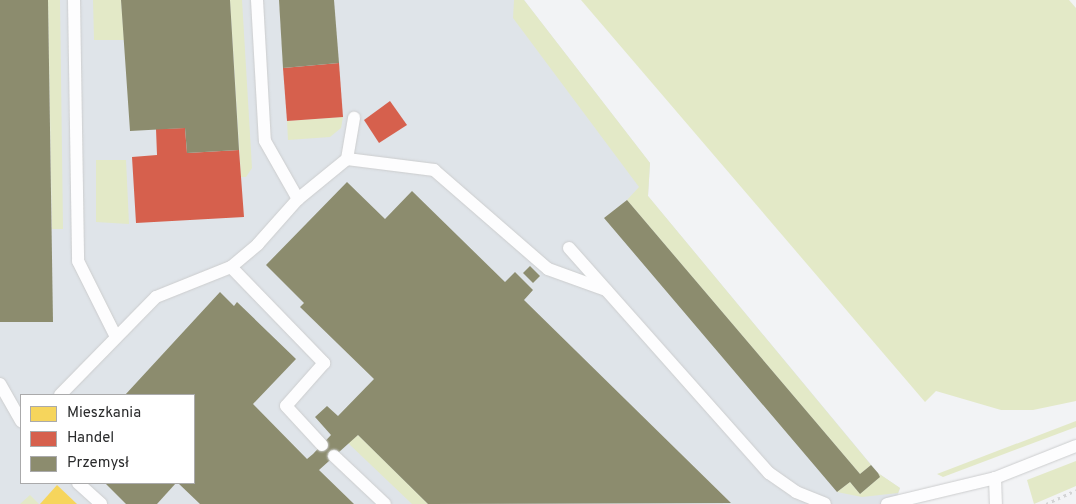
<!DOCTYPE html>
<meta charset="utf-8">
<style>
body{margin:0}
#map{position:relative;width:1076px;height:504px;overflow:hidden;background:#f2f3f5;font-family:Overpass,sans-serif}
div>[style]{position:absolute}
[style*='--x']{left:calc(var(--x)*1px);top:calc(var(--y)*1px);width:calc(var(--w)*1px);rotate:calc(var(--a)*1deg)}
.built>*{inset:0;background:#dfe4e9}
.green>*{inset:0;background:#e3e9c7}
.homes>*{inset:0;background:#f6d55c}
.shops>*{inset:0;background:#d6604d}
.industry>*{inset:0;background:#8c8c6e}
.path>*{height:3px;margin-top:-1.5px;transform-origin:0;background:repeating-linear-gradient(90deg,#d3d4d5 0 2.5px,transparent 0 6.5px)}
.roads{filter:drop-shadow(0 0 1px #cccdce) drop-shadow(0 0 1px #cccdce)}
.service>*{height:12px;margin:-6px;padding:0 6px;transform-origin:6px;border-radius:6px;background:#fdfdfe}
span{translate:-50% -50%;white-space:nowrap;text-align:center;line-height:1.15;-webkit-text-stroke:5px #fff;paint-order:stroke}
.legend{position:absolute;left:20px;top:394px;width:175px;height:90px;box-sizing:border-box;background:#fff;border:1px solid #aaaaab;margin:0;padding:6px 9px;list-style:none;font-size:15px;color:#2a2b2c}
.legend li{display:flex;align-items:center;gap:10px;height:25px}
.legend b{width:25px;border:1px solid #aaaaab}
</style>
<div id="map">
<div class="built">
<div style="clip-path:polygon(evenodd,0 0,524px 0,650px 163px,648px 196px,878px 473px,900px 488px,895px 504px,0 504px,0 0,21px 395px,194px 395px,194px 483px,21px 483px,21px 395px)"></div>
</div>
<div class="green">
<div style="clip-path:polygon(48px 0,60px 0,63px 229px,52px 229px)"></div>
<div style="clip-path:polygon(93px 0,121px 0,124px 40px,94px 40px)"></div>
<div style="clip-path:polygon(230px 0,242px 0,252px 168px,246px 177px,241px 177px)"></div>
<div style="clip-path:polygon(514px 0,524px 0,650px 163px,648px 196px,871px 465px,860px 474px,627px 200px,639px 187px,513px 18px)"></div>
<div style="clip-path:polygon(581px 0,1069px 0,1076px 8px,1076px 401px,1033px 410px,1001px 410px,936px 391px,925px 402px)"></div>
<div style="clip-path:polygon(343px 117px,341px 128px,330px 137px,288px 140px,287px 121px)"></div>
<div style="clip-path:polygon(96px 160px,126px 160px,129px 224px,96px 222px)"></div>
<div style="clip-path:polygon(1076px 421px,1076px 427px,943px 477px,937px 474px)"></div>
<div style="clip-path:polygon(358px 435px,428px 504px,412px 504px,348px 443px)"></div>
<div style="clip-path:polygon(1076px 461px,1076px 486px,1034px 504px,1027px 480px)"></div>
<div style="clip-path:polygon(878px 473px,900px 488px,898px 493px,862px 497px,837px 492px,850px 482px,860px 494px,880px 477px)"></div>
<div style="clip-path:polygon(30px 495px,39px 504px,20px 504px)"></div>
</div>
<div class="homes">
<div style="clip-path:polygon(57px 485px,77px 504px,40px 504px)"></div>
</div>
<div class="shops">
<div style="clip-path:polygon(339px 63px,343px 117px,287px 121px,283px 68px)"></div>
<div style="clip-path:polygon(390px 101px,407px 125px,379px 143px,364px 120px)"></div>
<div style="clip-path:polygon(185px 128px,187px 153px,239px 150px,244px 217px,136px 223px,132px 157px,157px 155px,156px 129px)"></div>
</div>
<div class="industry">
<div style="clip-path:polygon(0 0,48px 0,53px 322px,0 322px)"></div>
<div style="clip-path:polygon(121px 0,230px 0,239px 150px,187px 153px,185px 128px,130px 131px)"></div>
<div style="clip-path:polygon(279px 0,334px 0,339px 63px,283px 68px)"></div>
<div style="clip-path:polygon(347px 182px,385px 219px,412px 191px,505px 282px,515px 272px,533px 290px,524px 300px,731px 503px,428px 504px,358px 435px,319px 470px,354px 504px,200px 504px,178px 483px,194px 483px,194px 395px,125px 395px,220px 292px,234px 306px,237px 302px,296px 359px,253px 404px,307px 459px,313px 454px,331px 435px,315px 417px,327px 406px,338px 416px,374px 379px,300px 307px,304px 303px,266px 265px)"></div>
<div style="clip-path:polygon(627px 200px,860px 474px,871px 465px,878px 473px,880px 477px,860px 494px,850px 482px,837px 492px,604px 218px)"></div>
<div style="clip-path:polygon(530px 266px,540px 276px,533px 283px,523px 273px)"></div>
<div style="clip-path:polygon(105px 483px,176px 483px,157px 504px,126px 504px)"></div>
</div>
<div class="path">
<div style="--x:1046;--y:504;--w:33;--a:-25"></div>
</div>
<div class="roads">
<div class="service">
<div style="--x:74;--y:0;--w:261;--a:89.1"></div>
<div style="--x:78;--y:261;--w:85;--a:63.4"></div>
<div style="--x:257;--y:0;--w:141;--a:86.8"></div>
<div style="--x:265;--y:141;--w:67;--a:60.4"></div>
<div style="--x:347;--y:159;--w:42;--a:-80.3"></div>
<div style="--x:569;--y:248;--w:301;--a:48.4"></div>
<div style="--x:769;--y:473;--w:33;--a:35"></div>
<div style="--x:796;--y:492;--w:31;--a:22"></div>
<div style="--x:231;--y:267;--w:134;--a:45.9"></div>
<div style="--x:324;--y:363;--w:57;--a:131.5"></div>
<div style="--x:286;--y:406;--w:53;--a:47.3"></div>
<div style="--x:0;--y:384;--w:43;--a:60.4"></div>
<div style="--x:60;--y:395;--w:137;--a:-45.6"></div>
<div style="--x:156;--y:297;--w:81;--a:-21.8"></div>
<div style="--x:231;--y:267;--w:35;--a:-40"></div>
<div style="--x:258;--y:244;--w:60;--a:-48.4"></div>
<div style="--x:298;--y:199;--w:63;--a:-39.2"></div>
<div style="--x:347;--y:159;--w:88;--a:7.2"></div>
<div style="--x:434;--y:170;--w:151;--a:41"></div>
<div style="--x:548;--y:269;--w:62;--a:19.9"></div>
<div style="--x:334;--y:456;--w:70;--a:43.3"></div>
<div style="--x:995;--y:478;--w:26;--a:88"></div>
<div style="--x:78;--y:483;--w:31;--a:42"></div>
<div style="--x:887;--y:504;--w:111;--a:-13.5"></div>
<div style="--x:995;--y:478;--w:87;--a:-21.6"></div>
</div>
</div>
<ul class="legend">
<li><b style="height:14px;background:#f6d55c"></b>Mieszkania</li>
<li><b style="height:14px;background:#d6604d"></b>Handel</li>
<li><b style="height:14px;background:#8c8c6e"></b>Przemysł</li>
</ul>
</div>
